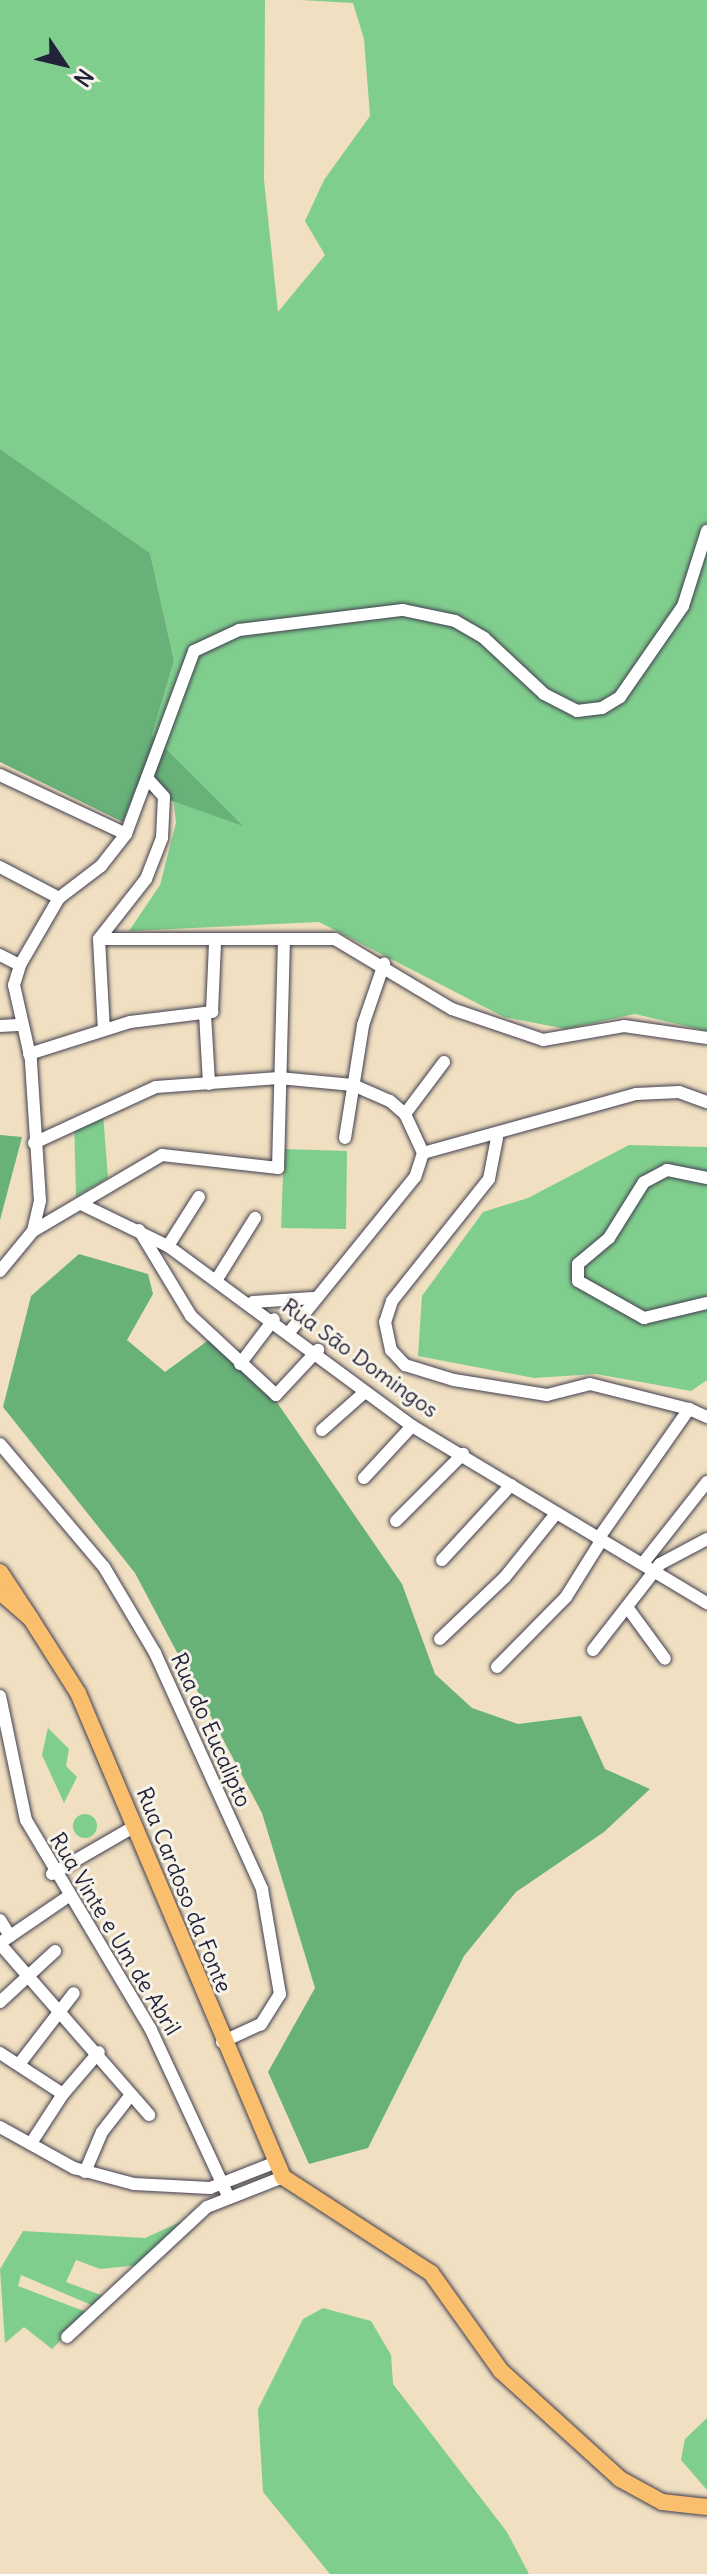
<!DOCTYPE html>
<meta charset="utf-8">
<style>
body{margin:0}
#map{position:relative;width:707px;height:2574px;overflow:hidden;background:#f0dfc0;font-family:Delius,sans-serif}
div>[style]{position:absolute}
[style*='--x']{left:calc(var(--x)*1px);top:calc(var(--y)*1px);width:calc(var(--w)*1px);rotate:calc(var(--a)*1deg)}
.green>*{inset:0;background:#80ce8e}
.round{border-radius:50%}
.forest>*{inset:0;background:#68b179}
.roads{filter:drop-shadow(0 0 2px #413e4f) drop-shadow(0 0 2px #413e4f)}
.minor>*{height:12px;margin:-6px;padding:0 6px;transform-origin:6px;border-radius:6px;background:#fff}
.major>*{height:16px;margin:-8px;padding:0 8px;transform-origin:8px;border-radius:8px;background:#f9bf6d}
span{translate:-50% -50%;white-space:nowrap;text-align:center;line-height:1.15;-webkit-text-stroke:6px #f7f3e8;paint-order:stroke}
.street-label{font-size:22px;color:#22223b}
.north{position:absolute;left:24px;top:24px;width:80px;height:80px;-webkit-text-stroke:6px #f7f3e8;paint-order:stroke;rotate:125deg;font-size:22px;font-weight:700;line-height:32px;text-align:center;color:#22223b}
.north::after{content:'';display:block;margin:auto;width:28px;height:36px;background:#22223b;clip-path:polygon(50% 0,100% 100%,50% 72%,0 100%)}
</style>
<div id="map">
<div class="green">
<div style="clip-path:polygon(0 0,265px 0,264px 180px,278px 312px,325px 255px,305px 221px,324px 180px,370px 116px,364px 39px,353px 3px,301px 0,707px 0,707px 1031px,635px 1014px,566px 1029px,504px 1017px,319px 922px,129px 931px,160px 885px,176px 823px,170px 768px,152px 735px,174px 661px,150px 553px,0 449px)"></div>
<div style="clip-path:polygon(103px 1114px,108px 1178px,76px 1197px,74px 1118px)"></div>
<div style="clip-path:polygon(629px 1145px,707px 1147px,707px 1380px,691px 1391px,596px 1374px,534px 1378px,418px 1356px,422px 1296px,483px 1212px,528px 1198px)"></div>
<div style="clip-path:polygon(284px 1149px,347px 1151px,346px 1229px,281px 1228px)"></div>
<div style="clip-path:polygon(50px 1718px,48px 1728px,69px 1749px,66px 1766px,77px 1777px,64px 1803px,42px 1755px)"></div>
<div class="round" style="left:73px;top:1814px;width:24px;height:24px"></div>
<div style="clip-path:polygon(191px 2217px,140px 2265px,100px 2269px,76px 2260px,66px 2282px,106px 2297px,96px 2307px,21px 2275px,18px 2286px,89px 2313px,52px 2349px,24px 2327px,5px 2343px,0 2269px,23px 2231px,145px 2238px)"></div>
<div style="clip-path:polygon(323px 2308px,371px 2321px,391px 2355px,393px 2384px,507px 2532px,529px 2574px,330px 2574px,263px 2492px,258px 2409px,303px 2319px)"></div>
<div style="clip-path:polygon(707px 2418px,707px 2490px,681px 2460px,685px 2439px)"></div>
</div>
<div class="forest">
<div style="clip-path:polygon(0 449px,150px 553px,174px 661px,152px 735px,243px 826px,136px 788px,123px 822px,0 762px)"></div>
<div style="clip-path:polygon(0 1135px,22px 1137px,0 1220px)"></div>
<div style="clip-path:polygon(79px 1254px,148px 1274px,153px 1294px,127px 1340px,165px 1372px,210px 1339px,265px 1385px,402px 1584px,435px 1674px,472px 1708px,518px 1724px,581px 1716px,605px 1769px,650px 1789px,604px 1832px,516px 1892px,464px 1956px,368px 2148px,309px 2164px,268px 2072px,315px 1988px,262px 1813px,135px 1573px,3px 1407px,31px 1296px)"></div>
</div>
<div class="roads">
<div class="minor">
<div style="--x:0;--y:775;--w:139;--a:25.1"></div>
<div style="--x:147;--y:778;--w:25;--a:48"></div>
<div style="--x:164;--y:797;--w:41;--a:92.8"></div>
<div style="--x:162;--y:838;--w:44;--a:111.3"></div>
<div style="--x:146;--y:879;--w:76;--a:128.1"></div>
<div style="--x:99;--y:939;--w:236;--a:0"></div>
<div style="--x:335;--y:939;--w:136;--a:30.9"></div>
<div style="--x:452;--y:1009;--w:96;--a:18.8"></div>
<div style="--x:543;--y:1040;--w:82;--a:-9.8"></div>
<div style="--x:624;--y:1026;--w:84;--a:8.2"></div>
<div style="--x:0;--y:867;--w:67;--a:27.7"></div>
<div style="--x:99;--y:939;--w:91;--a:86.9"></div>
<div style="--x:0;--y:955;--w:22;--a:27"></div>
<div style="--x:205;--y:1014;--w:70;--a:86.7"></div>
<div style="--x:0;--y:1026;--w:22;--a:-3"></div>
<div style="--x:29;--y:1054;--w:106;--a:-17.6"></div>
<div style="--x:130;--y:1022;--w:83;--a:-7"></div>
<div style="--x:212;--y:1012;--w:68;--a:-87.5"></div>
<div style="--x:405;--y:1114;--w:65;--a:-53.1"></div>
<div style="--x:345;--y:1138;--w:114;--a:-80.9"></div>
<div style="--x:363;--y:1025;--w:65;--a:-71"></div>
<div style="--x:497;--y:1138;--w:42;--a:101"></div>
<div style="--x:489;--y:1179;--w:156;--a:128.5"></div>
<div style="--x:392;--y:1301;--w:22;--a:108"></div>
<div style="--x:385;--y:1322;--w:29;--a:78"></div>
<div style="--x:391;--y:1350;--w:21;--a:47"></div>
<div style="--x:405;--y:1365;--w:51;--a:17"></div>
<div style="--x:454;--y:1380;--w:94;--a:9.2"></div>
<div style="--x:547;--y:1395;--w:44;--a:-14.3"></div>
<div style="--x:590;--y:1384;--w:102;--a:14.2"></div>
<div style="--x:34;--y:1143;--w:134;--a:-24.7"></div>
<div style="--x:156;--y:1087;--w:123;--a:-4.2"></div>
<div style="--x:279;--y:1078;--w:74;--a:5.4"></div>
<div style="--x:353;--y:1085;--w:40;--a:23.4"></div>
<div style="--x:390;--y:1101;--w:20;--a:41"></div>
<div style="--x:405;--y:1114;--w:43;--a:65.2"></div>
<div style="--x:423;--y:1153;--w:25;--a:108"></div>
<div style="--x:415;--y:1177;--w:197;--a:129"></div>
<div style="--x:423;--y:1153;--w:221;--a:-15.5"></div>
<div style="--x:636;--y:1094;--w:43;--a:-2.7"></div>
<div style="--x:679;--y:1092;--w:30;--a:20"></div>
<div style="--x:707;--y:1178;--w:41;--a:-168.7"></div>
<div style="--x:667;--y:1170;--w:26;--a:152"></div>
<div style="--x:644;--y:1182;--w:66;--a:122"></div>
<div style="--x:609;--y:1238;--w:40;--a:140"></div>
<div style="--x:578;--y:1264;--w:17;--a:90"></div>
<div style="--x:578;--y:1281;--w:76;--a:29.3"></div>
<div style="--x:644;--y:1318;--w:65;--a:-13.4"></div>
<div style="--x:81;--y:1204;--w:97;--a:25.8"></div>
<div style="--x:168;--y:1246;--w:303;--a:36.4"></div>
<div style="--x:412;--y:1426;--w:344;--a:31"></div>
<div style="--x:139;--y:1230;--w:100;--a:58.8"></div>
<div style="--x:191;--y:1316;--w:116;--a:42.9"></div>
<div style="--x:276;--y:1395;--w:62;--a:-47"></div>
<div style="--x:33;--y:1231;--w:150;--a:-30.5"></div>
<div style="--x:162;--y:1155;--w:117;--a:6.4"></div>
<div style="--x:278;--y:1168;--w:228;--a:-88.5"></div>
<div style="--x:168;--y:1246;--w:58;--a:-57.7"></div>
<div style="--x:0;--y:1271;--w:52;--a:-50.5"></div>
<div style="--x:33;--y:1231;--w:31;--a:-77"></div>
<div style="--x:40;--y:1201;--w:141;--a:-93.7"></div>
<div style="--x:31;--y:1060;--w:77;--a:-102.8"></div>
<div style="--x:14;--y:985;--w:21;--a:-73"></div>
<div style="--x:20;--y:965;--w:78;--a:-59.8"></div>
<div style="--x:59;--y:898;--w:53;--a:-37.3"></div>
<div style="--x:101;--y:866;--w:41;--a:-52"></div>
<div style="--x:126;--y:834;--w:195;--a:-69.6"></div>
<div style="--x:194;--y:651;--w:50;--a:-25"></div>
<div style="--x:239;--y:630;--w:165;--a:-7"></div>
<div style="--x:403;--y:610;--w:53;--a:11.9"></div>
<div style="--x:455;--y:621;--w:34;--a:30"></div>
<div style="--x:484;--y:638;--w:82;--a:43"></div>
<div style="--x:544;--y:694;--w:37;--a:27"></div>
<div style="--x:577;--y:711;--w:25;--a:-7"></div>
<div style="--x:602;--y:708;--w:21;--a:-31"></div>
<div style="--x:620;--y:697;--w:111;--a:-55.3"></div>
<div style="--x:683;--y:606;--w:79;--a:-72.3"></div>
<div style="--x:217;--y:1279;--w:72;--a:-58.1"></div>
<div style="--x:253;--y:1302;--w:60;--a:-3.8"></div>
<div style="--x:240;--y:1364;--w:56;--a:-52.9"></div>
<div style="--x:322;--y:1430;--w:57;--a:-41.5"></div>
<div style="--x:0;--y:1444;--w:161;--a:49.8"></div>
<div style="--x:104;--y:1567;--w:100;--a:59.3"></div>
<div style="--x:155;--y:1653;--w:259;--a:65.6"></div>
<div style="--x:262;--y:1889;--w:107;--a:80.3"></div>
<div style="--x:280;--y:1994;--w:36;--a:122"></div>
<div style="--x:261;--y:2024;--w:43;--a:155.2"></div>
<div style="--x:364;--y:1478;--w:71;--a:-47.3"></div>
<div style="--x:396;--y:1521;--w:95;--a:-45"></div>
<div style="--x:598;--y:1539;--w:159;--a:-55"></div>
<div style="--x:689;--y:1409;--w:20;--a:24"></div>
<div style="--x:442;--y:1560;--w:102;--a:-47.4"></div>
<div style="--x:644;--y:1562;--w:102;--a:-51.8"></div>
<div style="--x:627;--y:1607;--w:64;--a:53.8"></div>
<div style="--x:440;--y:1639;--w:90;--a:-43.6"></div>
<div style="--x:505;--y:1577;--w:78;--a:-51.2"></div>
<div style="--x:593;--y:1650;--w:109;--a:-52.1"></div>
<div style="--x:660;--y:1564;--w:53;--a:-28"></div>
<div style="--x:497;--y:1667;--w:98;--a:-45.4"></div>
<div style="--x:566;--y:1597;--w:66;--a:-58"></div>
<div style="--x:0;--y:1696;--w:127;--a:78.2"></div>
<div style="--x:26;--y:1820;--w:244;--a:59.2"></div>
<div style="--x:151;--y:2030;--w:185;--a:65.1"></div>
<div style="--x:52;--y:1874;--w:96;--a:-30"></div>
<div style="--x:0;--y:1920;--w:19;--a:58"></div>
<div style="--x:0;--y:1943;--w:80;--a:-34.3"></div>
<div style="--x:0;--y:1944;--w:227;--a:48.9"></div>
<div style="--x:0;--y:2002;--w:75;--a:-42.8"></div>
<div style="--x:0;--y:2053;--w:75;--a:33.1"></div>
<div style="--x:63;--y:2094;--w:59;--a:123.1"></div>
<div style="--x:20;--y:2063;--w:88;--a:-52.4"></div>
<div style="--x:63;--y:2094;--w:55;--a:-49.4"></div>
<div style="--x:0;--y:2127;--w:85;--a:29"></div>
<div style="--x:74;--y:2168;--w:62;--a:14.9"></div>
<div style="--x:134;--y:2184;--w:76;--a:3"></div>
<div style="--x:210;--y:2188;--w:69;--a:-21.3"></div>
<div style="--x:85;--y:2172;--w:43;--a:-67"></div>
<div style="--x:102;--y:2132;--w:46;--a:-52.1"></div>
<div style="--x:67;--y:2337;--w:191;--a:-42.9"></div>
<div style="--x:207;--y:2207;--w:82;--a:-21.5"></div>
</div>
<div class="major">
<div style="--x:0;--y:1572;--w:56;--a:56.6"></div>
<div style="--x:31;--y:1619;--w:41;--a:-138.9"></div>
<div style="--x:31;--y:1619;--w:88;--a:57.6"></div>
<div style="--x:78;--y:1693;--w:526;--a:67.04"></div>
<div style="--x:283;--y:2177;--w:176;--a:33"></div>
<div style="--x:431;--y:2273;--w:120;--a:54.5"></div>
<div style="--x:501;--y:2371;--w:161;--a:42.2"></div>
<div style="--x:620;--y:2479;--w:48;--a:28.7"></div>
<div style="--x:662;--y:2502;--w:45;--a:6.3"></div>
</div>
</div>
<div class="street-label">
<span style="left:360px;top:1358px;rotate:36deg">Rua São Domingos</span>
<span style="left:211px;top:1730px;rotate:66deg">Rua do Eucalipto</span>
<span style="left:184px;top:1890px;rotate:68deg">Rua Cardoso da Fonte</span>
<span style="left:115px;top:1934px;rotate:59deg">Rua Vinte e Um de Abril</span>
</div>
<div class="north">N</div>
</div>
